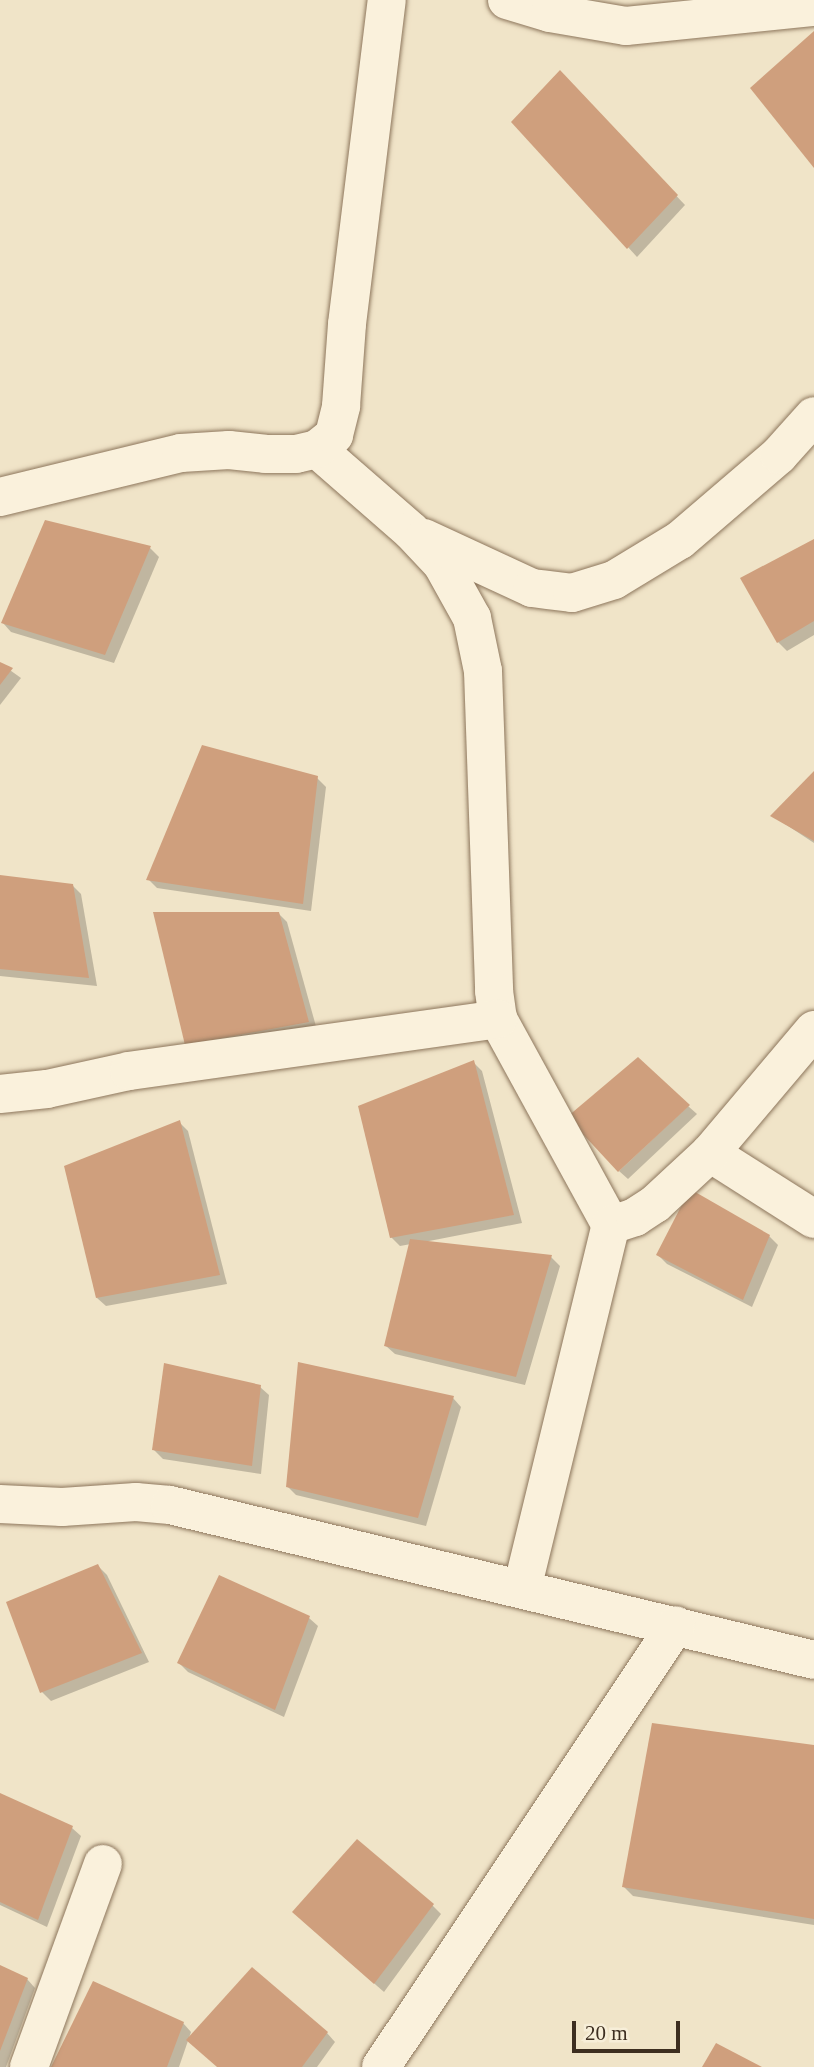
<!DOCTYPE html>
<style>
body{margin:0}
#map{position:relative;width:814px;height:2067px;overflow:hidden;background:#f0e4c8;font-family:Georgia,serif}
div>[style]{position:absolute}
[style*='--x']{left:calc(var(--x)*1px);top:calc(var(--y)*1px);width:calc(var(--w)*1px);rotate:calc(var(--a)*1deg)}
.shadow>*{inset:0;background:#0003}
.building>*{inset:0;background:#cf9f7d}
.roads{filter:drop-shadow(0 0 2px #8d765c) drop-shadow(0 0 2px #8d765c)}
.minor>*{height:38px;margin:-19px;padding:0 19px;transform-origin:19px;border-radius:19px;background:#faf1dc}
span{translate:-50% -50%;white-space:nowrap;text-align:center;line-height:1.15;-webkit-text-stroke:5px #f7eed8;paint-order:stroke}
.scale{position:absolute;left:572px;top:2021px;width:108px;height:32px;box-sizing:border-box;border:4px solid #3d2e20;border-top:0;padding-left:9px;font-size:21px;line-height:24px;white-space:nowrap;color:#3d2e20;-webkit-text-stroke:5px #f7eed8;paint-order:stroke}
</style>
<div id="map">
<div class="shadow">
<div style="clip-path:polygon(560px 73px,685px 205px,637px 257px,514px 122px)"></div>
<div style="clip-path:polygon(814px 541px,814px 635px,787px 651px,778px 642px)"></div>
<div style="clip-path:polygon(150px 548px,159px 557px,114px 663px,11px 632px,3px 623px)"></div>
<div style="clip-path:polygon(0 663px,21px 678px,0 705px)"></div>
<div style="clip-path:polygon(814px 773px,814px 843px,773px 816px)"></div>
<div style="clip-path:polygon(317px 778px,326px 787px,311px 911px,157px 888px,148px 879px)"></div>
<div style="clip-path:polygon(0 877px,72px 885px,81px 894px,97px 986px,0 976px)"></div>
<div style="clip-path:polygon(278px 913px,287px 922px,317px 1030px,195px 1053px)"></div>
<div style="clip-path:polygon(473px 1062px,482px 1071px,522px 1223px,424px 1242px,551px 1257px,560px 1266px,525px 1385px,395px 1354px,386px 1346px,411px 1244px,400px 1246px,391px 1237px)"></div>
<div style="clip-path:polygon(688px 1106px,697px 1114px,628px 1179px,619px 1171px)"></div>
<div style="clip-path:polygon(179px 1122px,188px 1131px,227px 1284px,106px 1306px,97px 1298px)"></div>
<div style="clip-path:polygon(769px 1236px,778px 1245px,752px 1307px,667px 1264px,658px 1255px)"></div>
<div style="clip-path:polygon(260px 1387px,269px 1395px,261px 1474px,163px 1459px,154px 1450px)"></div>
<div style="clip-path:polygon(453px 1398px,461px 1407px,426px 1526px,296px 1495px,287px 1486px)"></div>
<div style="clip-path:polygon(98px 1566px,107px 1575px,149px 1662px,51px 1701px,42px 1692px,8px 1603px)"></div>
<div style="clip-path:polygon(309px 1618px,318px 1626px,284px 1717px,188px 1672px,179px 1663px)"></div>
<div style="clip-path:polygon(814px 1747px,814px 1925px,633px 1896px,624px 1887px)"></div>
<div style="clip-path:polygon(0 1795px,72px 1828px,81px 1836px,47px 1927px,0 1905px)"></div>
<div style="clip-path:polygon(432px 1905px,441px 1914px,384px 1992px,303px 1921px)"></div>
<div style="clip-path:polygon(0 1967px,27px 1979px,35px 1988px,6px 2067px,0 2067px)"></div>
<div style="clip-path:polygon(183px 2023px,191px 2032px,179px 2067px,53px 2067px)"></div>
<div style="clip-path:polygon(327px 2033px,335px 2042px,317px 2067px,218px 2067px)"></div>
</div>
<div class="building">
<div style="clip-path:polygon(814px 31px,814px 168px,750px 88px)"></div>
<div style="clip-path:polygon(560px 70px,678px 195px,627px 249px,511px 122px)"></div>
<div style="clip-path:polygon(45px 520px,151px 546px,105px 655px,1px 623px)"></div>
<div style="clip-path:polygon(814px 539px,814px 621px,777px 643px,740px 578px)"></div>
<div style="clip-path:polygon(0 662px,13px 668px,0 685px)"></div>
<div style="clip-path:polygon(202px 745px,318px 776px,303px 904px,146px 880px)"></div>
<div style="clip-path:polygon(814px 771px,814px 841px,770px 816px)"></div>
<div style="clip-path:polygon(0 875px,73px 884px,89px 978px,0 969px)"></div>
<div style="clip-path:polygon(153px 912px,279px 912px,309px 1022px,185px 1045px)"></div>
<div style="clip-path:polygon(638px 1057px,690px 1105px,618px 1172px,567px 1117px)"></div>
<div style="clip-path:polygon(474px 1060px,514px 1215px,390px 1238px,358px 1106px)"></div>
<div style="clip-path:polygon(180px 1120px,220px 1275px,96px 1298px,64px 1166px)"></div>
<div style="clip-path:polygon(690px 1189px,770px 1235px,743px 1300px,656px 1255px)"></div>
<div style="clip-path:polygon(410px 1239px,552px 1255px,516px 1377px,384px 1346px)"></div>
<div style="clip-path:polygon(298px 1362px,454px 1396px,418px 1518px,286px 1487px)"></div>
<div style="clip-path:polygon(164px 1363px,261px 1385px,252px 1466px,152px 1450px)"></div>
<div style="clip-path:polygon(98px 1564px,142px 1653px,40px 1693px,6px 1602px)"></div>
<div style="clip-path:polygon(219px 1575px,310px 1616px,275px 1710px,177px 1663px)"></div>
<div style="clip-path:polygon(652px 1723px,814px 1745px,814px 1919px,622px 1887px)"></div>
<div style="clip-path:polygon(0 1793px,73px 1826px,38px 1920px,0 1902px)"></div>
<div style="clip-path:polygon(357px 1839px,434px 1904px,374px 1984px,292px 1912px)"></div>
<div style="clip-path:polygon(0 1965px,28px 1978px,0 2051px)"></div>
<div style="clip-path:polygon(252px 1967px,328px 2032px,302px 2067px,217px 2067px,186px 2040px)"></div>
<div style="clip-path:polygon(93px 1981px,184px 2022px,167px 2067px,51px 2067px)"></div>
<div style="clip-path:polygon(716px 2043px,762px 2067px,702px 2067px)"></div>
</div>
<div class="roads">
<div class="minor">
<div style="--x:507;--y:0;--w:45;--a:16.8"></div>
<div style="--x:550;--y:13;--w:77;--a:9.7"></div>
<div style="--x:626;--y:26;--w:189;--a:-5.8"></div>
<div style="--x:317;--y:449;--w:125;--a:41.1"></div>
<div style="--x:411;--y:531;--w:45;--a:46.8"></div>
<div style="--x:442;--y:564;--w:62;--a:60.9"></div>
<div style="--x:472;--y:618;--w:54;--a:78.3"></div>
<div style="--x:483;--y:671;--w:320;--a:88"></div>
<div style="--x:494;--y:991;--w:28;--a:82"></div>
<div style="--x:498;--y:1019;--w:235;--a:61.3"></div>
<div style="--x:0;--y:497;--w:186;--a:-13.7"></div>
<div style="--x:181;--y:453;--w:48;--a:-3.6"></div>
<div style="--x:229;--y:450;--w:36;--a:6"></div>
<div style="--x:265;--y:454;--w:31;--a:0"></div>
<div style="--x:296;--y:454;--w:22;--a:-13"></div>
<div style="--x:317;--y:449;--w:22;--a:-39"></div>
<div style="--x:334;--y:435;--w:30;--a:-76"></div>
<div style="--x:341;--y:406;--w:82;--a:-85.8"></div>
<div style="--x:347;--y:324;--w:326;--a:-83"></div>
<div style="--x:424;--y:538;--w:119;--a:24.8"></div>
<div style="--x:532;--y:588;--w:40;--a:7.1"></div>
<div style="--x:572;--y:593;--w:44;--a:-17.2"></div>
<div style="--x:614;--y:580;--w:77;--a:-31.2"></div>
<div style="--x:680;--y:540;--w:130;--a:-40.6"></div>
<div style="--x:779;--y:455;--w:52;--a:-48.1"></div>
<div style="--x:0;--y:1094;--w:47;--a:-6.1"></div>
<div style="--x:47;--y:1089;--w:84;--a:-12.4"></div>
<div style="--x:129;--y:1071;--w:373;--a:-8"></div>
<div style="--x:710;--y:1153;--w:123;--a:32.4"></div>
<div style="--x:0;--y:1504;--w:62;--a:2.8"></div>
<div style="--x:62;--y:1507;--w:74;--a:-3.9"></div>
<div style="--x:136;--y:1502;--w:34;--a:5"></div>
<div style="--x:170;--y:1505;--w:662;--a:13.53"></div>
<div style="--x:522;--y:1589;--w:375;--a:-76.3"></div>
<div style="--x:611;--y:1225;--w:25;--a:-18"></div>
<div style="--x:635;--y:1217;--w:24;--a:-33"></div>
<div style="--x:655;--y:1204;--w:75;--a:-42.8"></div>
<div style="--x:710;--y:1153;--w:161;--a:-49.8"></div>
<div style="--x:29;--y:2067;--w:216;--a:-70"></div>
<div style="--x:381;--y:2067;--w:531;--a:-56.28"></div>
</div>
</div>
<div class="scale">20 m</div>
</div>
